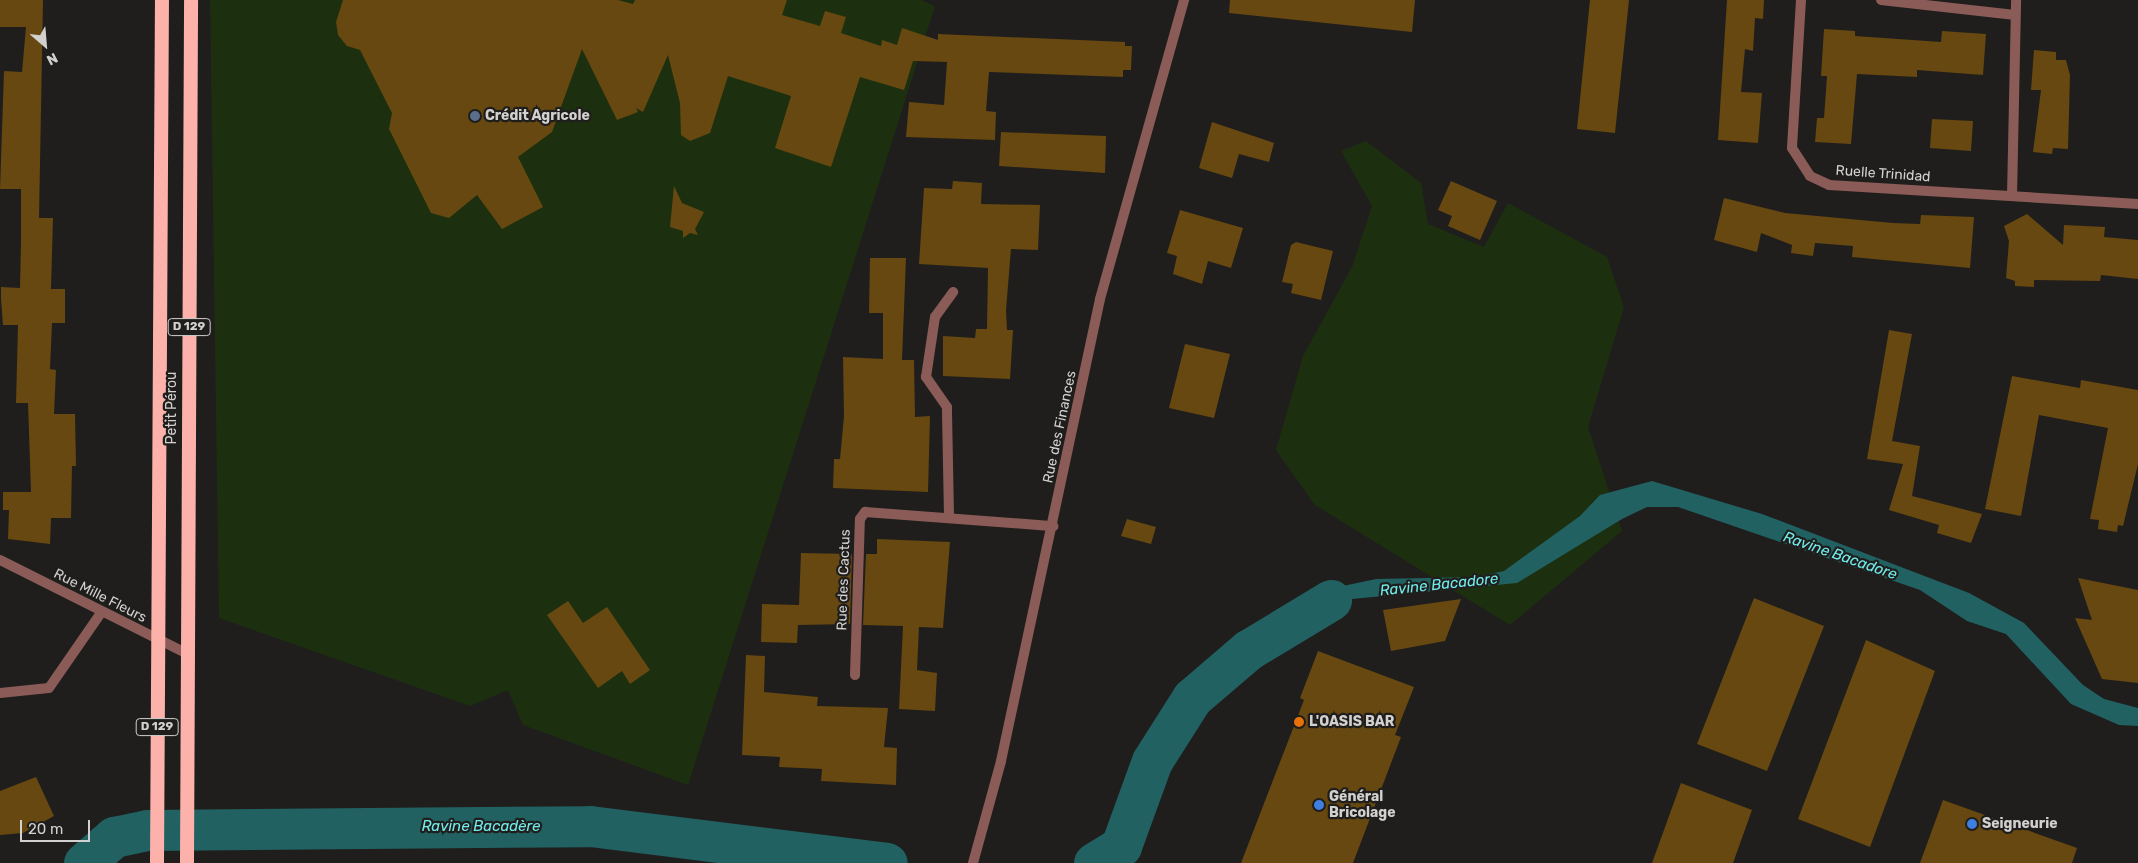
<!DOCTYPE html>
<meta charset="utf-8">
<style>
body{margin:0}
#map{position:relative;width:2138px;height:863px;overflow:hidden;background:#1f1e1c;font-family:Rubik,sans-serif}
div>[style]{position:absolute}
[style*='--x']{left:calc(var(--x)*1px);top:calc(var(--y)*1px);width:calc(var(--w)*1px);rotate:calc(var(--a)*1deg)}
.green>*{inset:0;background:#1c3010}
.water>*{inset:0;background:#216161}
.river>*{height:41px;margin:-20.5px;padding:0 20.5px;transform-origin:20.5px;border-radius:20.5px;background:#216161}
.building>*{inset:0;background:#664810}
.minor>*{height:10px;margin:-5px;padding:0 5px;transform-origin:5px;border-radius:5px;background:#8b5c57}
.trunk>*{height:14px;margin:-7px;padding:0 7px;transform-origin:7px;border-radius:7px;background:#fcb2aa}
.dots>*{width:14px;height:14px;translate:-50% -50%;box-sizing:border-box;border:2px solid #1f1e1c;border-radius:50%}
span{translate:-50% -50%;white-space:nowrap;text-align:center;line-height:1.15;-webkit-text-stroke:4.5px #1f1e1c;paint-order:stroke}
.shield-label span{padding:1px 4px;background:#1f1e1c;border:1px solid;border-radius:4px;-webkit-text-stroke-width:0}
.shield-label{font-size:12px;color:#d2d1d0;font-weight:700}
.poi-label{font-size:14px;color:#d2d1d0;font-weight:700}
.left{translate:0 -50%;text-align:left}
.street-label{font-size:14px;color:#d2d1d0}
.water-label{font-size:15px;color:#71ecec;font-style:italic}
.north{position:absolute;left:20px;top:20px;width:50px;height:50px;-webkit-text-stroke:4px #1f1e1c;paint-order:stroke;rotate:153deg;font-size:14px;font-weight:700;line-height:20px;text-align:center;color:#d2d1d0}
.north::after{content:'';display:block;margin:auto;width:18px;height:22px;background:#d2d1d0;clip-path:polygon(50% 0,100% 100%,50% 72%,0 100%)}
.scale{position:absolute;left:20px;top:820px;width:70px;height:22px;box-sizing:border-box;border:2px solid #d2d1d0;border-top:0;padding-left:6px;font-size:15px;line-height:18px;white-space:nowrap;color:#d2d1d0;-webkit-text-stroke:4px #1f1e1c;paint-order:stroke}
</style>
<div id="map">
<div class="green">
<div style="clip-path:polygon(210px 0,921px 0,935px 6px,688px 785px,523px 725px,508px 690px,470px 706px,219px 618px)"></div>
<div style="clip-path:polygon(1366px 141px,1421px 183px,1428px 224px,1484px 247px,1508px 203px,1607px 257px,1624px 307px,1588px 427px,1622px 531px,1510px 625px,1315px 505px,1276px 450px,1303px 356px,1352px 267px,1372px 206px,1341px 151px)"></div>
</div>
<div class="water">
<div style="clip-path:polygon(1652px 481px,1762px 514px,1969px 593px,2024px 623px,2083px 685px,2104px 699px,2138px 708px,2138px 726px,2119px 725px,2071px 704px,2006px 634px,1967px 621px,1920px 590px,1678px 507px,1647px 507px,1622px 519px,1517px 583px,1342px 600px,1248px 650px,1191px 706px,1183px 729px,1167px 722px,1193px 681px,1226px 644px,1305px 594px,1376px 579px,1476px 577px,1504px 571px,1580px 516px,1600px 495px)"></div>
</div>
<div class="river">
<div style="--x:84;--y:863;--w:40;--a:-41"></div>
<div style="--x:114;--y:837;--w:34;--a:-12"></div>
<div style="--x:147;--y:830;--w:443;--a:-0.5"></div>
<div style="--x:590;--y:826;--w:299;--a:7.1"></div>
<div style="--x:1094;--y:863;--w:32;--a:-32"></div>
<div style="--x:1121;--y:846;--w:90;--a:-70"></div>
<div style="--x:1152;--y:761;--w:75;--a:-57.6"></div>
<div style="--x:1192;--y:698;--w:74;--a:-40.6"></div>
<div style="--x:1248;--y:650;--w:97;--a:-31.1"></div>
</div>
<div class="building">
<div style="clip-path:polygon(0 0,43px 0,39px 218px,53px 218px,51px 289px,65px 289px,65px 323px,52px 323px,50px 369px,56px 370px,54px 414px,75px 414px,76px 466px,72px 466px,71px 518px,51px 518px,50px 544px,8px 539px,9px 510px,3px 510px,3px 492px,31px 492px,28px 403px,16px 403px,18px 325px,3px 325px,1px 299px,1px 287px,20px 288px,21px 243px,21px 189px,0 189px,4px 71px,22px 72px,26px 27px,0 27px)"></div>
<div style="clip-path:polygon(343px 0,618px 0,633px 4px,635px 0,787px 0,782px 15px,820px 26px,825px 11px,846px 17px,841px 33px,881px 46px,882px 40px,897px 45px,902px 28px,938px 40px,938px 34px,1125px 42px,1125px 46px,1132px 46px,1131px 70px,1123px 70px,1123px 77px,989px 72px,986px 111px,996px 112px,995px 140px,906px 137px,909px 102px,944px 105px,947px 62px,913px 61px,904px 90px,860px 77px,831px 167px,775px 148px,791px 96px,728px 76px,710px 133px,690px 141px,681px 135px,680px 103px,668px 55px,643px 112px,636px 108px,638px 112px,617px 120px,582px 49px,552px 132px,518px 157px,543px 207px,502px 229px,477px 195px,449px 218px,431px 213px,389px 129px,392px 113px,360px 50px,347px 46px,338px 35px,336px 22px)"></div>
<div style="clip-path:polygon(1230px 0,1415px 0,1412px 32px,1229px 13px)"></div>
<div style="clip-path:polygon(1590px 0,1629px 0,1615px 133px,1577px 129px)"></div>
<div style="clip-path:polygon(1727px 0,1764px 0,1763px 19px,1755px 18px,1753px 51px,1745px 49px,1741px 92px,1762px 93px,1758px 143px,1718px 140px)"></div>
<div style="clip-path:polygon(1824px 29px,1855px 31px,1855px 36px,1941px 42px,1942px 31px,1986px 34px,1983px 75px,1917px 70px,1917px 77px,1857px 74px,1851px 144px,1815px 142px,1817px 118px,1824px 118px,1827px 76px,1821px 76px)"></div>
<div style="clip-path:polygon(2034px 50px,2056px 52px,2056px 60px,2066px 60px,2070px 75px,2068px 149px,2053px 148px,2052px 154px,2033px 152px,2041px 90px,2031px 90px)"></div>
<div style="clip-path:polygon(1932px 119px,1973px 121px,1971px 151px,1930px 148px)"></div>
<div style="clip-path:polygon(1212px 122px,1274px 143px,1269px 162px,1239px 154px,1232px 178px,1199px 168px)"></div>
<div style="clip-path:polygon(1001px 132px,1106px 136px,1105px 173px,999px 166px)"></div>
<div style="clip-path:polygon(953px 181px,982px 183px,981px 204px,1040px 205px,1038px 250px,1011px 249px,1006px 310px,1007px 330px,1013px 330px,1010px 379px,943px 376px,943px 336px,975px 338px,976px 329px,987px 329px,988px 268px,919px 264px,924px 188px,952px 189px)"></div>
<div style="clip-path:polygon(1451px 181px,1497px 201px,1480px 240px,1448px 226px,1452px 216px,1438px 210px)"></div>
<div style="clip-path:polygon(674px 186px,682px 203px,704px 212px,695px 229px,698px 235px,690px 233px,683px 238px,683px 231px,670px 227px)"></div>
<div style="clip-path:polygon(1724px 198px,1785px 213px,1893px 223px,1920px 224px,1921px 215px,1974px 217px,1970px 268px,1852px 257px,1853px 246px,1815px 243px,1813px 256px,1791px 253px,1792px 245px,1761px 233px,1757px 252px,1714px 240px)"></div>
<div style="clip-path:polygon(1180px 210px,1243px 228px,1231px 268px,1208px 261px,1202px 284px,1173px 274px,1177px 256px,1167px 253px)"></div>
<div style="clip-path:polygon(2027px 214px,2063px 245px,2064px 225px,2105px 227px,2104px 237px,2138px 240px,2138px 279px,2101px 275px,2100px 281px,2034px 280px,2034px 287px,2015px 286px,2015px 281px,2006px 278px,2009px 241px,2004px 226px)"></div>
<div style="clip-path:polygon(1296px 242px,1333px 251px,1321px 300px,1291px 293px,1293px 284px,1282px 282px,1291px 245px)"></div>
<div style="clip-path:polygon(870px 258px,906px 258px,902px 360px,914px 360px,915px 417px,930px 416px,928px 492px,833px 488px,834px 459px,840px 459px,844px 416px,843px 357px,883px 359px,883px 313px,869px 313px)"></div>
<div style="clip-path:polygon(1889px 330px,1912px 334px,1892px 441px,1920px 446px,1912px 496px,1982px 514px,1971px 543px,1937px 533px,1939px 525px,1889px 510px,1903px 464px,1867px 459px)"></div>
<div style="clip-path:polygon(1185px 344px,1230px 354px,1214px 418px,1169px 408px)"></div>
<div style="clip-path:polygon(2012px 376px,2080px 388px,2081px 380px,2138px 390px,2138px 464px,2123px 526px,2118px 525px,2117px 532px,2098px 529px,2099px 520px,2090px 519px,2108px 428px,2039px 415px,2021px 516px,1985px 509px)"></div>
<div style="clip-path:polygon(1127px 519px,1156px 527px,1151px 544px,1121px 536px)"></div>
<div style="clip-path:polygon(877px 539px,950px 542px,943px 628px,919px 627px,917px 670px,937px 673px,935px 711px,899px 709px,903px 626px,863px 625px,866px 554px,877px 554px)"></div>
<div style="clip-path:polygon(801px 553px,852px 554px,850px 624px,798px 625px,797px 643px,761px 642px,762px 604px,799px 605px)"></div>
<div style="clip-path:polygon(2078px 578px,2138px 590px,2138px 683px,2102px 679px,2075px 618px,2092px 620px)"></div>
<div style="clip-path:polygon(1754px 598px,1824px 626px,1767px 771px,1697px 744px)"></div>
<div style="clip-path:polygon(1461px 599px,1445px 641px,1391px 651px,1383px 610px)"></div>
<div style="clip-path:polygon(568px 601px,583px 623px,607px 607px,650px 670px,630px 684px,622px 671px,598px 688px,547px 615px)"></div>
<div style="clip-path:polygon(1866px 640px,1935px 671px,1870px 847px,1798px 819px)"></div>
<div style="clip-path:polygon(1318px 651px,1414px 687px,1395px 735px,1401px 737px,1353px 863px,1241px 863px,1304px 700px,1300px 698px)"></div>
<div style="clip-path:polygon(746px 655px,765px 656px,764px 692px,818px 697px,817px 706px,888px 708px,884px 747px,897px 748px,896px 785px,821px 781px,822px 769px,779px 767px,780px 757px,742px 755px)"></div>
<div style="clip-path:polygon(36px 777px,54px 816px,23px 833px,0 835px,0 791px)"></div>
<div style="clip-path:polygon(1681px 783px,1752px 810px,1733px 863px,1652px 863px)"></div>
<div style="clip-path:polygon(1943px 800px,2077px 848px,2072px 863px,1920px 863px)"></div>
</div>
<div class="minor">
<div style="--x:1801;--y:0;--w:148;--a:93.5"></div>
<div style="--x:1792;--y:148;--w:33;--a:57"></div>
<div style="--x:1810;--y:176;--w:21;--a:25"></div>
<div style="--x:1829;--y:185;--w:310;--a:3.5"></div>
<div style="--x:1881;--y:0;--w:135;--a:6.4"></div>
<div style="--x:2012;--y:196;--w:196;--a:-88.8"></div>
<div style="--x:949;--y:516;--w:109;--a:-91.1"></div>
<div style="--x:947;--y:407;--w:37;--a:-125"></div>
<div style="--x:926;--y:377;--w:61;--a:-81.5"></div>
<div style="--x:935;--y:317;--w:31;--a:-54"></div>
<div style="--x:0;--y:560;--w:210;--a:26.6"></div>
<div style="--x:855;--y:675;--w:156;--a:-88.2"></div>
<div style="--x:860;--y:519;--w:9;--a:-54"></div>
<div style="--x:865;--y:512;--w:189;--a:4.3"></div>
<div style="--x:0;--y:693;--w:49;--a:-5.8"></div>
<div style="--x:49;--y:688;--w:91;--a:-55.3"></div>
<div style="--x:973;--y:863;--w:106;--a:-74.6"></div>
<div style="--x:1001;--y:761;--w:472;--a:-77.9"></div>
<div style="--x:1100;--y:299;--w:311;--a:-74.3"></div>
</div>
<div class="trunk">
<div style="--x:157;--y:863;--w:863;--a:-89.67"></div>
<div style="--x:187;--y:863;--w:863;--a:-89.73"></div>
</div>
<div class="dots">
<div style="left:475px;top:116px;background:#5c6f8a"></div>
<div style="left:1299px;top:722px;background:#e8710a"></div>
<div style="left:1319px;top:805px;background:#3f7fe0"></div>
<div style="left:1972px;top:824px;background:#3f7fe0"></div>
</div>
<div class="shield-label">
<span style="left:189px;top:327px">D 129</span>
<span style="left:157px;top:727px">D 129</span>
</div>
<div class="poi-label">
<span class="left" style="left:485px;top:116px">Crédit Agricole</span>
<span class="left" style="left:1309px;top:722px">L'OASIS BAR</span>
<span class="left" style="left:1329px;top:805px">Général<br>Bricolage</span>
<span class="left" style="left:1982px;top:824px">Seigneurie</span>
</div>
<div class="street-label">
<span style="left:1883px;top:174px;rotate:4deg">Ruelle Trinidad</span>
<span style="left:172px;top:408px;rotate:-90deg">Petit Pérou</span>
<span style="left:1060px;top:427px;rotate:-78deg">Rue des Finances</span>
<span style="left:844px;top:580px;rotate:-88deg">Rue des Cactus</span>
<span style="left:100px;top:596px;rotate:27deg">Rue Mille Fleurs</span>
</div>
<div class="water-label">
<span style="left:1840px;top:556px;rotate:19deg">Ravine Bacadore</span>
<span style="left:1439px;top:585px;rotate:-6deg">Ravine Bacadore</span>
<span style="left:481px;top:827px">Ravine Bacadère</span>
</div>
<div class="north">N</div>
<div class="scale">20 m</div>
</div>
